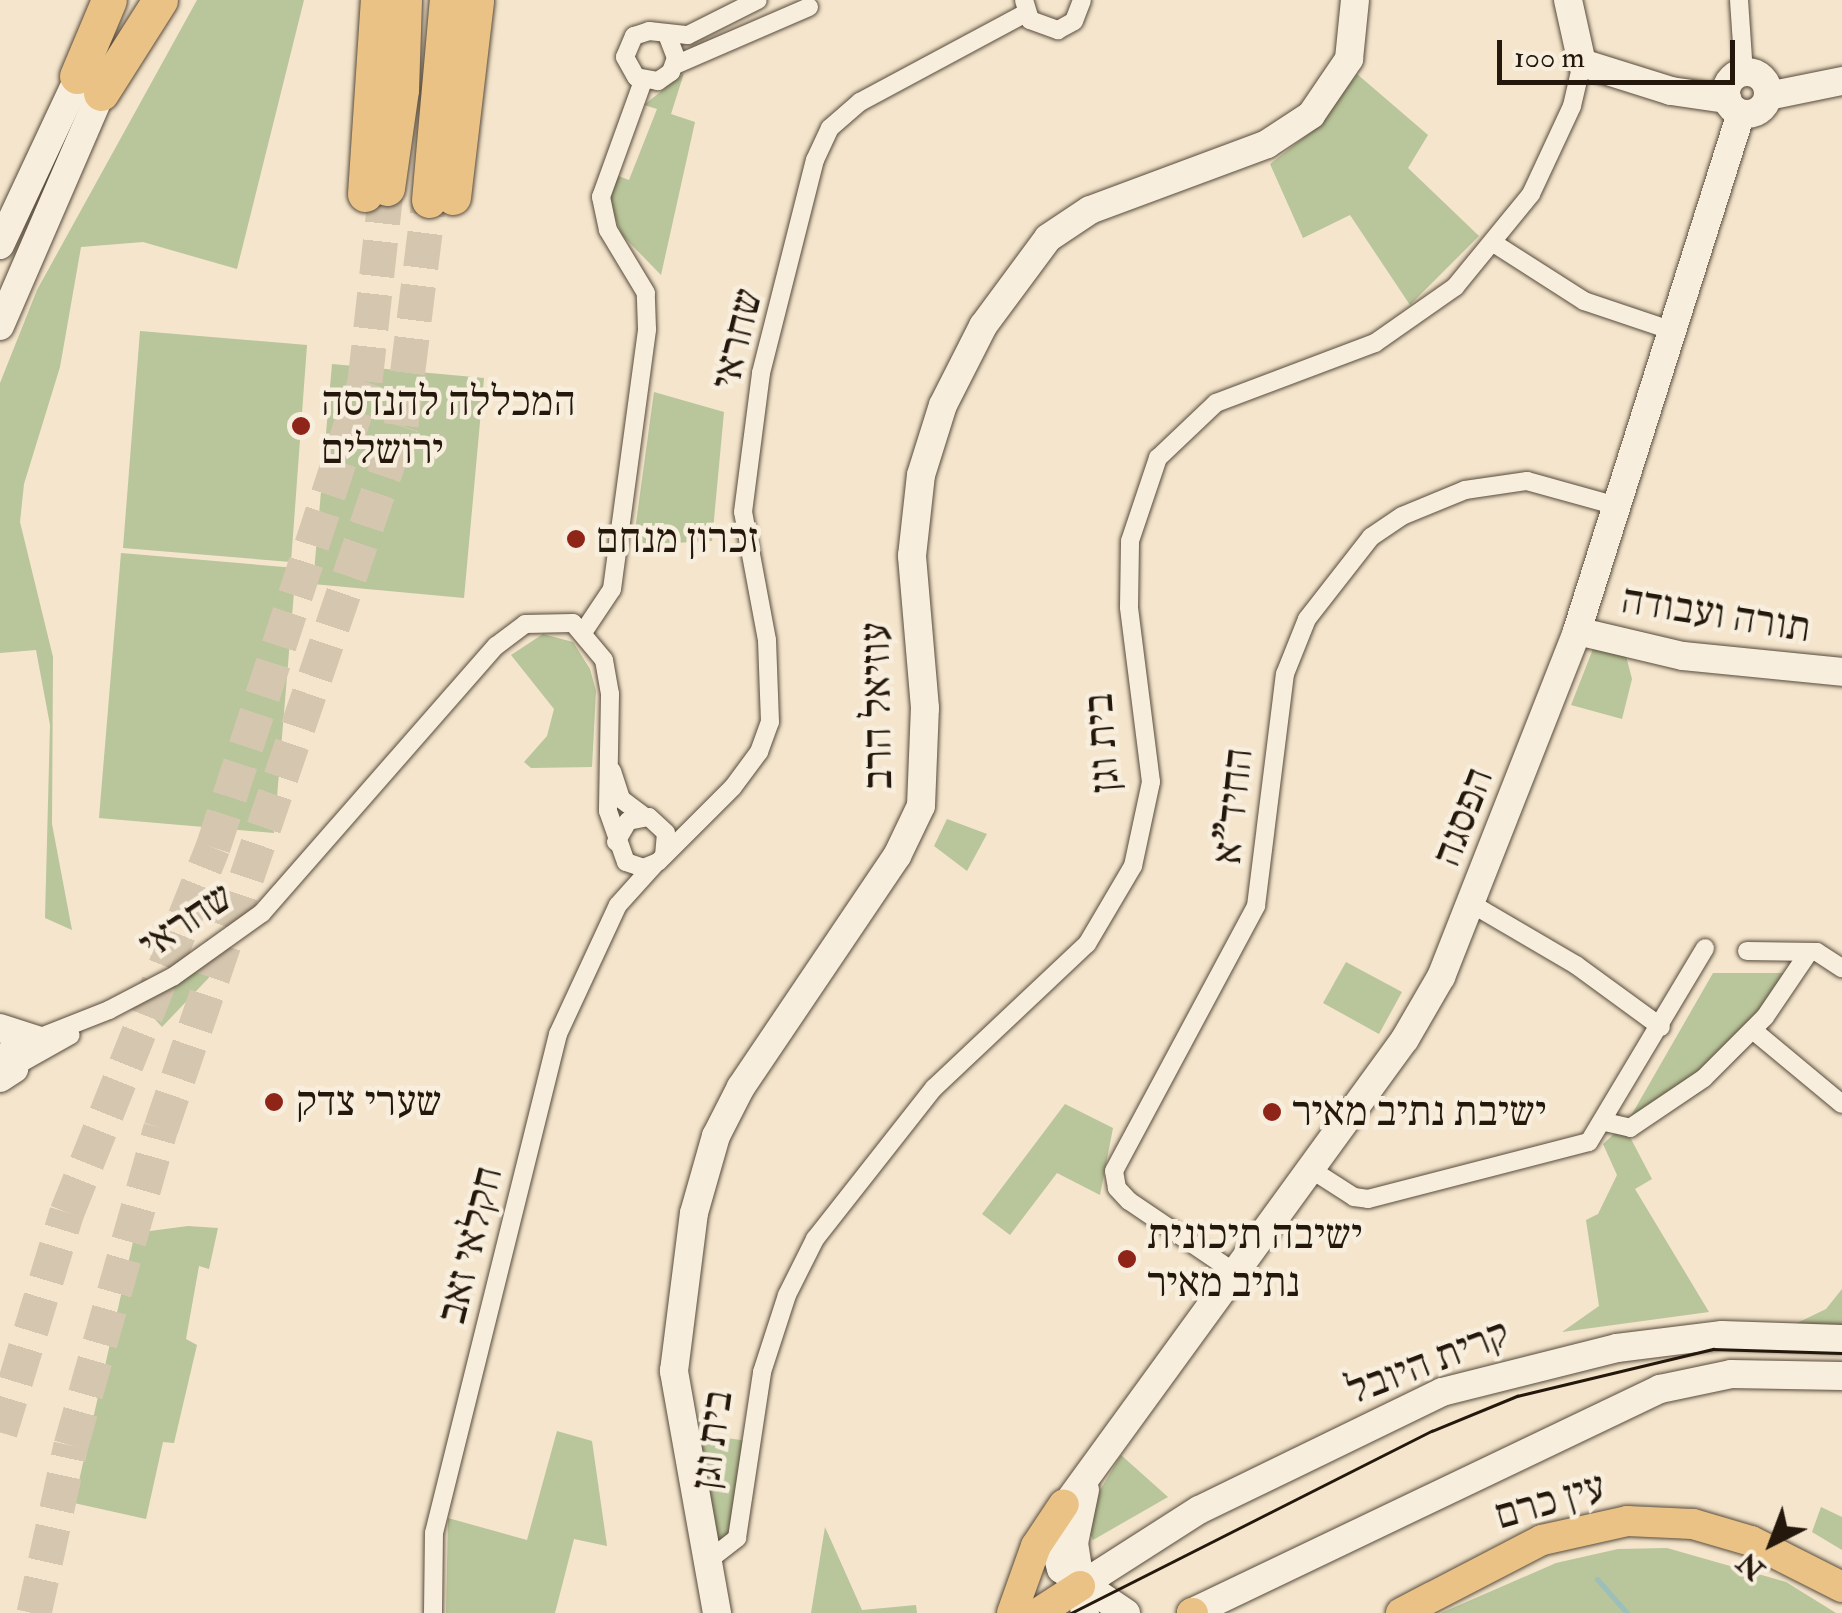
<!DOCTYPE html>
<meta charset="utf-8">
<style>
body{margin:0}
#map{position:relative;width:1842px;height:1613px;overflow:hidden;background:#f4e5cc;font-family:"IM FELL Double Pica","Frank Ruhl Libre",serif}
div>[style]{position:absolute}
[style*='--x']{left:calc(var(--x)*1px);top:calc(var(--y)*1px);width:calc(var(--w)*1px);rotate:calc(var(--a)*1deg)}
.green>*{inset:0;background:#b9c59a}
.stream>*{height:5px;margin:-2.5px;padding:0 2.5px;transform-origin:2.5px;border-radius:2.5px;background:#9cbfbb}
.highway-tunnel>*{height:35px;margin-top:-17.5px;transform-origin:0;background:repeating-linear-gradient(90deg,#d5c6af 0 35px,transparent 0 53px)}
.roads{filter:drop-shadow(0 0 2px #574b3b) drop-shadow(0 0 2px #574b3b)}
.street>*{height:18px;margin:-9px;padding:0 9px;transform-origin:9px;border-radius:9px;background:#f8eede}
.secondary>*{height:28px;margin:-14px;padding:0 14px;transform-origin:14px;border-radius:14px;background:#f8eede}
.secondary>.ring{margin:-14px;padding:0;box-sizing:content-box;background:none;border:28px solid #f8eede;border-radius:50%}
.primary>*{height:30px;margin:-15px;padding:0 15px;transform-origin:15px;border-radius:15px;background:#eac286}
.highway>*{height:35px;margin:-17.5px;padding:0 17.5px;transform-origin:17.5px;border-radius:17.5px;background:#eac286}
.tram>*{height:2.5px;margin:-1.25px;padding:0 1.25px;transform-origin:1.25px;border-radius:1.25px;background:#23180b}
.dots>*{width:28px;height:28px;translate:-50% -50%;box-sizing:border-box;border:5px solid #f8eede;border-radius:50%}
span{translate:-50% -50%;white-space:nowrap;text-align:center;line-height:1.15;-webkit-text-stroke:9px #f8eede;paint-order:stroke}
.street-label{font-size:42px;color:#23180b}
.poi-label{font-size:42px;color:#23180b}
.left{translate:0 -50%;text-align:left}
.north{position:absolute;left:1722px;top:1493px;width:100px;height:100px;-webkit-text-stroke:8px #f8eede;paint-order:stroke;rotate:222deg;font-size:28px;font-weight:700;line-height:40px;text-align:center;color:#23180b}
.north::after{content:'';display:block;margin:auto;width:35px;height:45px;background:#23180b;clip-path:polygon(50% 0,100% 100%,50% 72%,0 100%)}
.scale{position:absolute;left:1497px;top:40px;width:238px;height:45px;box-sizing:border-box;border:5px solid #23180b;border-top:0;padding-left:12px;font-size:30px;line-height:35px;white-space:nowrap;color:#23180b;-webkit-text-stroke:8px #f8eede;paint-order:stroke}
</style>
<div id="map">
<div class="green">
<div style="clip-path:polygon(197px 0,304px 0,237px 269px,143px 242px,81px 247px,60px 367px,24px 484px,20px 522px,53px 657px,52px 824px,72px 930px,45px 918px,50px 725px,36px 650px,0 653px,0 383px,37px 290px)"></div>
<div style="clip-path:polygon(684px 73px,671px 114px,695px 122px,661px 275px,622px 235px,608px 200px,613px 174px,629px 180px,657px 109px,644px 105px)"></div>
<div style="clip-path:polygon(1357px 74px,1428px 135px,1408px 168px,1479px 236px,1410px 305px,1350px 215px,1303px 238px,1270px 164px,1320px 125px)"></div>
<div style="clip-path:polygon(140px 331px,307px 345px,291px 562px,123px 548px)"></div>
<div style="clip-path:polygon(332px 364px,484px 378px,464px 598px,313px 584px)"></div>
<div style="clip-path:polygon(654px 392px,724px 412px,712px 541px,633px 545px)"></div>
<div style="clip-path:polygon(121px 553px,296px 568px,274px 833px,99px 818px)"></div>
<div style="clip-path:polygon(543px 634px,573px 642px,590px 669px,596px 691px,592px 767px,531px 768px,524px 762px,547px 736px,554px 709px,511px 655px)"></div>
<div style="clip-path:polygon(1593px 649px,1626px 656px,1632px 679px,1622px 719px,1571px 705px)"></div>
<div style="clip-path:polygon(947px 819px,987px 834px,967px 871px,934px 846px)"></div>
<div style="clip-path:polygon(1346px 962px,1402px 992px,1379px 1034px,1323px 1003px)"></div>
<div style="clip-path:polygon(220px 966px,162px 1027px,141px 1004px,189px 974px)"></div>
<div style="clip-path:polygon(1713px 973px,1806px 973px,1740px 1056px,1699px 1093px,1630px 1137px,1652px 1179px,1635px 1189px,1709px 1312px,1562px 1332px,1599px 1306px,1586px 1220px,1598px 1214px,1617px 1175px,1603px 1144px,1628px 1121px)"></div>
<div style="clip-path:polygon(1065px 1104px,1113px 1128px,1100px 1195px,1057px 1173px,1010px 1235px,982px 1214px)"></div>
<div style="clip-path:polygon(188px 1226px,218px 1228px,209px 1269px,199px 1266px,186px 1339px,197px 1345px,174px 1443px,163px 1442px,146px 1519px,74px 1503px,135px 1233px)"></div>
<div style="clip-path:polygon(1842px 1289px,1842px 1327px,1795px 1324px,1826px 1309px)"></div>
<div style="clip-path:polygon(557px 1431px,592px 1441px,607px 1546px,574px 1539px,555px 1613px,446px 1613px,448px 1518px,527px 1540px)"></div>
<div style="clip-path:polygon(687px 1432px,747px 1441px,735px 1527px,712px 1554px)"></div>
<div style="clip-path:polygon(1121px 1455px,1168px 1497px,1093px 1540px,1086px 1527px,1090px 1507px)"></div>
<div style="clip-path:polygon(1821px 1507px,1842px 1517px,1842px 1550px,1812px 1532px)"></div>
<div style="clip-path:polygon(825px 1527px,862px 1610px,916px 1605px,917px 1613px,811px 1613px)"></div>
<div style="clip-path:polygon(1667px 1548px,1786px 1582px,1836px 1613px,1441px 1613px,1556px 1563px,1618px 1549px)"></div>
</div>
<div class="stream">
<div style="--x:1597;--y:1579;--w:45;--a:48.6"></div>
</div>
<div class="highway-tunnel">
<div style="--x:0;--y:1432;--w:230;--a:-73.1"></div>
<div style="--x:67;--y:1212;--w:393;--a:-68.2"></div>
<div style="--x:213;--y:847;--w:490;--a:-71.9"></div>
<div style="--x:365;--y:381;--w:192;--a:-83.7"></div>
<div style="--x:34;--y:1613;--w:172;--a:-77.6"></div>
<div style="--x:71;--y:1445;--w:330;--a:-74.2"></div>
<div style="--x:161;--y:1128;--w:743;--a:-71.15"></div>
<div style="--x:401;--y:425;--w:227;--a:-82.9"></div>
</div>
<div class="roads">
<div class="street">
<div style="--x:1024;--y:0;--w:21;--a:73"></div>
<div style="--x:1030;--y:20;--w:30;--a:20"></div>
<div style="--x:1058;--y:30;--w:18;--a:-29"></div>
<div style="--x:1074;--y:21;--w:22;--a:-69"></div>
<div style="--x:1739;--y:0;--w:73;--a:86.1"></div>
<div style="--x:668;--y:37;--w:22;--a:69"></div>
<div style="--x:676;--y:58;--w:15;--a:110"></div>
<div style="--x:671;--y:72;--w:16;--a:145"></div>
<div style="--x:658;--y:81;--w:22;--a:-170"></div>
<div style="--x:636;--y:77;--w:23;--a:-119"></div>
<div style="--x:625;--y:57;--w:23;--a:-67"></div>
<div style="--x:634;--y:36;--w:16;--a:-18"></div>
<div style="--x:649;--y:31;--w:39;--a:6"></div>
<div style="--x:688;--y:35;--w:78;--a:-26.6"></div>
<div style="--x:675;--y:65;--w:146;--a:-23.4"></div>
<div style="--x:1495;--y:244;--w:106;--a:32.6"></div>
<div style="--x:1584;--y:301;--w:94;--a:18.6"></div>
<div style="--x:584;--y:631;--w:50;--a:-56.3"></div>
<div style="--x:612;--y:589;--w:262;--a:-82.3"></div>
<div style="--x:647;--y:329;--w:36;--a:-92"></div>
<div style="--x:646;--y:293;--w:74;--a:-121.1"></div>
<div style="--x:608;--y:230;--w:34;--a:-102"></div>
<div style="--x:601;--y:197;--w:123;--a:-70.1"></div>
<div style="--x:612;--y:771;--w:29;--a:72"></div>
<div style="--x:621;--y:799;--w:30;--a:37"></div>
<div style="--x:616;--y:842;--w:24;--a:-60"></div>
<div style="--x:628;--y:821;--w:21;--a:-11"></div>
<div style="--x:649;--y:817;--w:23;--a:43"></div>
<div style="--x:666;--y:833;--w:22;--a:95"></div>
<div style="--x:1472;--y:904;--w:121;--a:30.4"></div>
<div style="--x:1576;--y:965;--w:105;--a:36.1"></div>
<div style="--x:1747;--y:951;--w:70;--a:0.8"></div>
<div style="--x:1817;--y:952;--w:30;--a:33"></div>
<div style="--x:1754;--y:1031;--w:114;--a:39.7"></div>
<div style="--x:0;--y:1053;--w:117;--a:-21.5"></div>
<div style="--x:109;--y:1010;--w:73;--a:-27.6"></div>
<div style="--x:174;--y:976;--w:108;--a:-35.6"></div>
<div style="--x:262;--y:913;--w:355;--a:-48.8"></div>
<div style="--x:496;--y:646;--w:36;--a:-37"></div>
<div style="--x:525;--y:624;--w:48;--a:-1.2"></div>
<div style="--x:573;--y:623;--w:48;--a:50"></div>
<div style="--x:604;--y:660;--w:35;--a:80"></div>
<div style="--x:610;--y:694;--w:117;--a:91"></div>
<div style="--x:608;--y:811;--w:54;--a:70.6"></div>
<div style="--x:626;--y:862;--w:18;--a:19"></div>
<div style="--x:643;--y:868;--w:16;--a:-22"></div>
<div style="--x:658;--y:862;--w:106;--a:-45"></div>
<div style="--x:733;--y:787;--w:44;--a:-53.4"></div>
<div style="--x:759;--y:752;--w:32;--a:-70"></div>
<div style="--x:770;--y:722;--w:82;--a:-92.1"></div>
<div style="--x:767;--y:640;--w:130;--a:-100.6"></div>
<div style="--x:743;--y:512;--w:140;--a:-82.6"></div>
<div style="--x:761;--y:373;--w:220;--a:-75.8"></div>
<div style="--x:815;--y:160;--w:35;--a:-65"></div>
<div style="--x:830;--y:128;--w:40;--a:-41"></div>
<div style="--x:860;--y:102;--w:188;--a:-28.2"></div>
<div style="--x:7;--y:1071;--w:73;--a:-29.4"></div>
<div style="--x:1605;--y:1122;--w:26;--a:13"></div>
<div style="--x:1630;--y:1128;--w:89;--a:-34"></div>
<div style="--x:1704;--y:1078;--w:86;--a:-45"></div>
<div style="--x:1765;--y:1017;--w:78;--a:-55.9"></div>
<div style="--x:1312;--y:1170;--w:50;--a:32.7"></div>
<div style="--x:1354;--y:1197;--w:14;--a:8"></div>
<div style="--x:1368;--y:1199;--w:228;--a:-14.5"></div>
<div style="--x:1589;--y:1142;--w:226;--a:-59.1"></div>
<div style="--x:1237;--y:1274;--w:130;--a:-145.9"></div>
<div style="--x:1129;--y:1201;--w:18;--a:-133"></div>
<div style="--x:1117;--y:1188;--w:17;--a:-100"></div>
<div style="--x:1114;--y:1171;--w:301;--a:-61.8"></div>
<div style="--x:1256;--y:906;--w:234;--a:-82.9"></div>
<div style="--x:1285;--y:674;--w:59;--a:-68.2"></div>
<div style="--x:1307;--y:619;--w:104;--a:-52"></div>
<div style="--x:1371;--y:537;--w:37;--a:-34"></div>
<div style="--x:1402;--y:516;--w:68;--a:-22.4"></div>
<div style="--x:1465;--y:490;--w:63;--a:-8.3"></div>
<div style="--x:1527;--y:481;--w:93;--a:15.5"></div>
<div style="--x:709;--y:1560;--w:36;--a:-38"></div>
<div style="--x:737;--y:1538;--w:168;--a:-81.4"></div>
<div style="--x:762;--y:1372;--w:81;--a:-72"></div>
<div style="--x:787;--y:1295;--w:63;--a:-63.4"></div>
<div style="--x:815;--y:1239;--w:192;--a:-51.8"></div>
<div style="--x:934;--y:1088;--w:210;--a:-43.3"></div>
<div style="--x:1087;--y:944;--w:91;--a:-59.5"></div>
<div style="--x:1133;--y:866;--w:86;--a:-77.9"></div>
<div style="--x:1151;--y:782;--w:176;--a:-97.2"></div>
<div style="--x:1129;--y:607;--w:66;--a:-89.1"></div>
<div style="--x:1130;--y:541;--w:88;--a:-71.4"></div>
<div style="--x:1158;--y:458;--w:80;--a:-43.5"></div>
<div style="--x:1216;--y:403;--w:170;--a:-20.7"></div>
<div style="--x:1375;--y:343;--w:98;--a:-35"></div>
<div style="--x:1455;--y:287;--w:120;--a:-50.7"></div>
<div style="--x:1531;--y:194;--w:97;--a:-65"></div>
<div style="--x:1572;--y:106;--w:44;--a:-76.9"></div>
<div style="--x:433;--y:1613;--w:80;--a:-89.3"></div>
<div style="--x:434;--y:1533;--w:514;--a:-76.04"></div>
<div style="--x:558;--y:1034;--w:142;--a:-65.1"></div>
<div style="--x:618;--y:905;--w:54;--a:-48"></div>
</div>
<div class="secondary">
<div style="--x:1568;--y:0;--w:65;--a:77.5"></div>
<div style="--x:1582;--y:63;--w:93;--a:17.5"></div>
<div style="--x:1671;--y:91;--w:57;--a:8.1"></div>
<div class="ring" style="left:1726px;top:72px;width:14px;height:14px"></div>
<div style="--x:1768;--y:96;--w:76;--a:-11.5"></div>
<div style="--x:0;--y:245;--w:203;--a:-64.9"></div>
<div style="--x:0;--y:326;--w:275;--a:-66.6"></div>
<div style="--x:1577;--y:631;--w:109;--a:13.3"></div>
<div style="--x:1683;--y:656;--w:160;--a:5.7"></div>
<div style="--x:0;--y:1028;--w:40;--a:18"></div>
<div style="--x:0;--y:1078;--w:17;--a:-33"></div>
<div style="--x:1085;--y:1490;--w:54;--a:101.7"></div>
<div style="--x:1074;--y:1543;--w:71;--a:81.1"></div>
<div style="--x:1080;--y:1586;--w:141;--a:-32.6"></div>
<div style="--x:1199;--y:1510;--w:270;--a:-25.9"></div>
<div style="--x:1442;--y:1392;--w:180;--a:-14.1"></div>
<div style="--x:1617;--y:1348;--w:106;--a:-7.1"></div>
<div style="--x:1722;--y:1335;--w:120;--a:1.9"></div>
<div style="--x:717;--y:1613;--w:246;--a:-100.1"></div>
<div style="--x:674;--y:1371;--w:159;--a:-82.8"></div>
<div style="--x:694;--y:1213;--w:80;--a:-74.1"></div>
<div style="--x:716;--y:1136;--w:55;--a:-63"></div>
<div style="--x:741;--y:1087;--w:279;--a:-56"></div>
<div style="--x:897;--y:856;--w:55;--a:-64.4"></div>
<div style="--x:921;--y:806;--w:98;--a:-87.7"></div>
<div style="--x:925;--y:708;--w:153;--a:-94.9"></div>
<div style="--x:912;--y:556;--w:81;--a:-83.7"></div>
<div style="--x:921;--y:475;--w:73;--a:-72.6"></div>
<div style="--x:943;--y:405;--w:89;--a:-63.1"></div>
<div style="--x:983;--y:326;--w:109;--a:-53.5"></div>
<div style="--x:1048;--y:238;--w:50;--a:-33.7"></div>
<div style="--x:1090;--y:210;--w:189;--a:-20.4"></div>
<div style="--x:1267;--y:144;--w:53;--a:-33.4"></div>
<div style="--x:1311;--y:115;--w:68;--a:-55.8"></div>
<div style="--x:1349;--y:59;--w:59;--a:-84.2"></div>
<div style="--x:1126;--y:1613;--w:78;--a:-145.9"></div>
<div style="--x:1061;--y:1569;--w:28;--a:-105"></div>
<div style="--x:1054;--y:1542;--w:26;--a:-81"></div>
<div style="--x:1058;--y:1516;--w:590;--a:-53.97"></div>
<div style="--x:1405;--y:1039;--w:72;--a:-59.9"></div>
<div style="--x:1441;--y:977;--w:372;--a:-68.5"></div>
<div style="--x:1577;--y:631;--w:543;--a:-72.43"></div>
<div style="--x:1191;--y:1613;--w:520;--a:-25.53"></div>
<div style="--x:1660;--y:1389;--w:73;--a:-11.9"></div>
<div style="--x:1731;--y:1374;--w:111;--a:1"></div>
</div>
<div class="primary">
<div style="--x:1012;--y:1613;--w:71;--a:-70.3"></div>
<div style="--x:1036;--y:1546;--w:50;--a:-56.3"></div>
<div style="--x:1038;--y:1613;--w:50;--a:-32.7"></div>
<div style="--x:1192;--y:1613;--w:1;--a:0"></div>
<div style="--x:1401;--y:1613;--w:159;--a:-27.4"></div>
<div style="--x:1542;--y:1540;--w:87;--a:-12.6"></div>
<div style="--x:1627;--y:1521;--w:66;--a:2.6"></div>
<div style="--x:1693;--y:1524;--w:60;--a:16.3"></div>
<div style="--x:1751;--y:1541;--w:102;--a:26.8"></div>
</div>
<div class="highway">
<div style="--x:77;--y:76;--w:82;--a:-67.2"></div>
<div style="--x:101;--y:93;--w:110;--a:-57.6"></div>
<div style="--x:387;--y:188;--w:99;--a:-81.9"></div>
<div style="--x:401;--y:90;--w:90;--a:-88.1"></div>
<div style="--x:365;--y:194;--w:194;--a:-86.2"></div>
<div style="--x:453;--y:197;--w:198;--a:-83.3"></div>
<div style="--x:429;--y:200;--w:201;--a:-84.9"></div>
</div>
</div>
<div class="tram">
<div style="--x:1071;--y:1613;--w:404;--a:-26.8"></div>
<div style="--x:1432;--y:1431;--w:92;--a:-22.4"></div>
<div style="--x:1517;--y:1396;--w:202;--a:-13.5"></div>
<div style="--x:1713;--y:1349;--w:129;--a:1.8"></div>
</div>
<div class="dots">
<div style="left:301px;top:426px;background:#8f2418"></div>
<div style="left:576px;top:539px;background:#8f2418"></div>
<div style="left:274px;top:1102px;background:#8f2418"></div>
<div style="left:1272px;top:1112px;background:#8f2418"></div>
<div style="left:1127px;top:1259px;background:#8f2418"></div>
</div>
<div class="street-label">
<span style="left:737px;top:339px;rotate:-76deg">שחראי</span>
<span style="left:1716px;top:614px;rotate:9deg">תורה ועבודה</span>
<span style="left:877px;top:706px;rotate:-91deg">עוזיאל הרב</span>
<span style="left:1102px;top:743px;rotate:-94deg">בית וגן</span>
<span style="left:1233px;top:806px;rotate:-84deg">החיד"א</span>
<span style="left:1463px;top:817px;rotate:-69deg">הפסגה</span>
<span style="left:186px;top:921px;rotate:-34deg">שחראי</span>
<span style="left:470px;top:1245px;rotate:-76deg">חקלאי זאב</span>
<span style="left:1428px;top:1362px;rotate:-21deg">קרית היובל</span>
<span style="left:712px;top:1440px;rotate:-82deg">בית וגן</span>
<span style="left:1550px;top:1501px;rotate:-16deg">עין כרם</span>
</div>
<div class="poi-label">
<span class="left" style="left:321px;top:426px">המכללה להנדסה<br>ירושלים</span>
<span class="left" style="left:596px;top:539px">זכרון מנחם</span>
<span class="left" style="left:296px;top:1102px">שערי צדק</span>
<span class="left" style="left:1292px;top:1112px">ישיבת נתיב מאיר</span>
<span class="left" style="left:1147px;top:1259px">ישיבה תיכונית<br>נתיב מאיר</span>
</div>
<div class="north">N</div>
<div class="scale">100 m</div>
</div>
